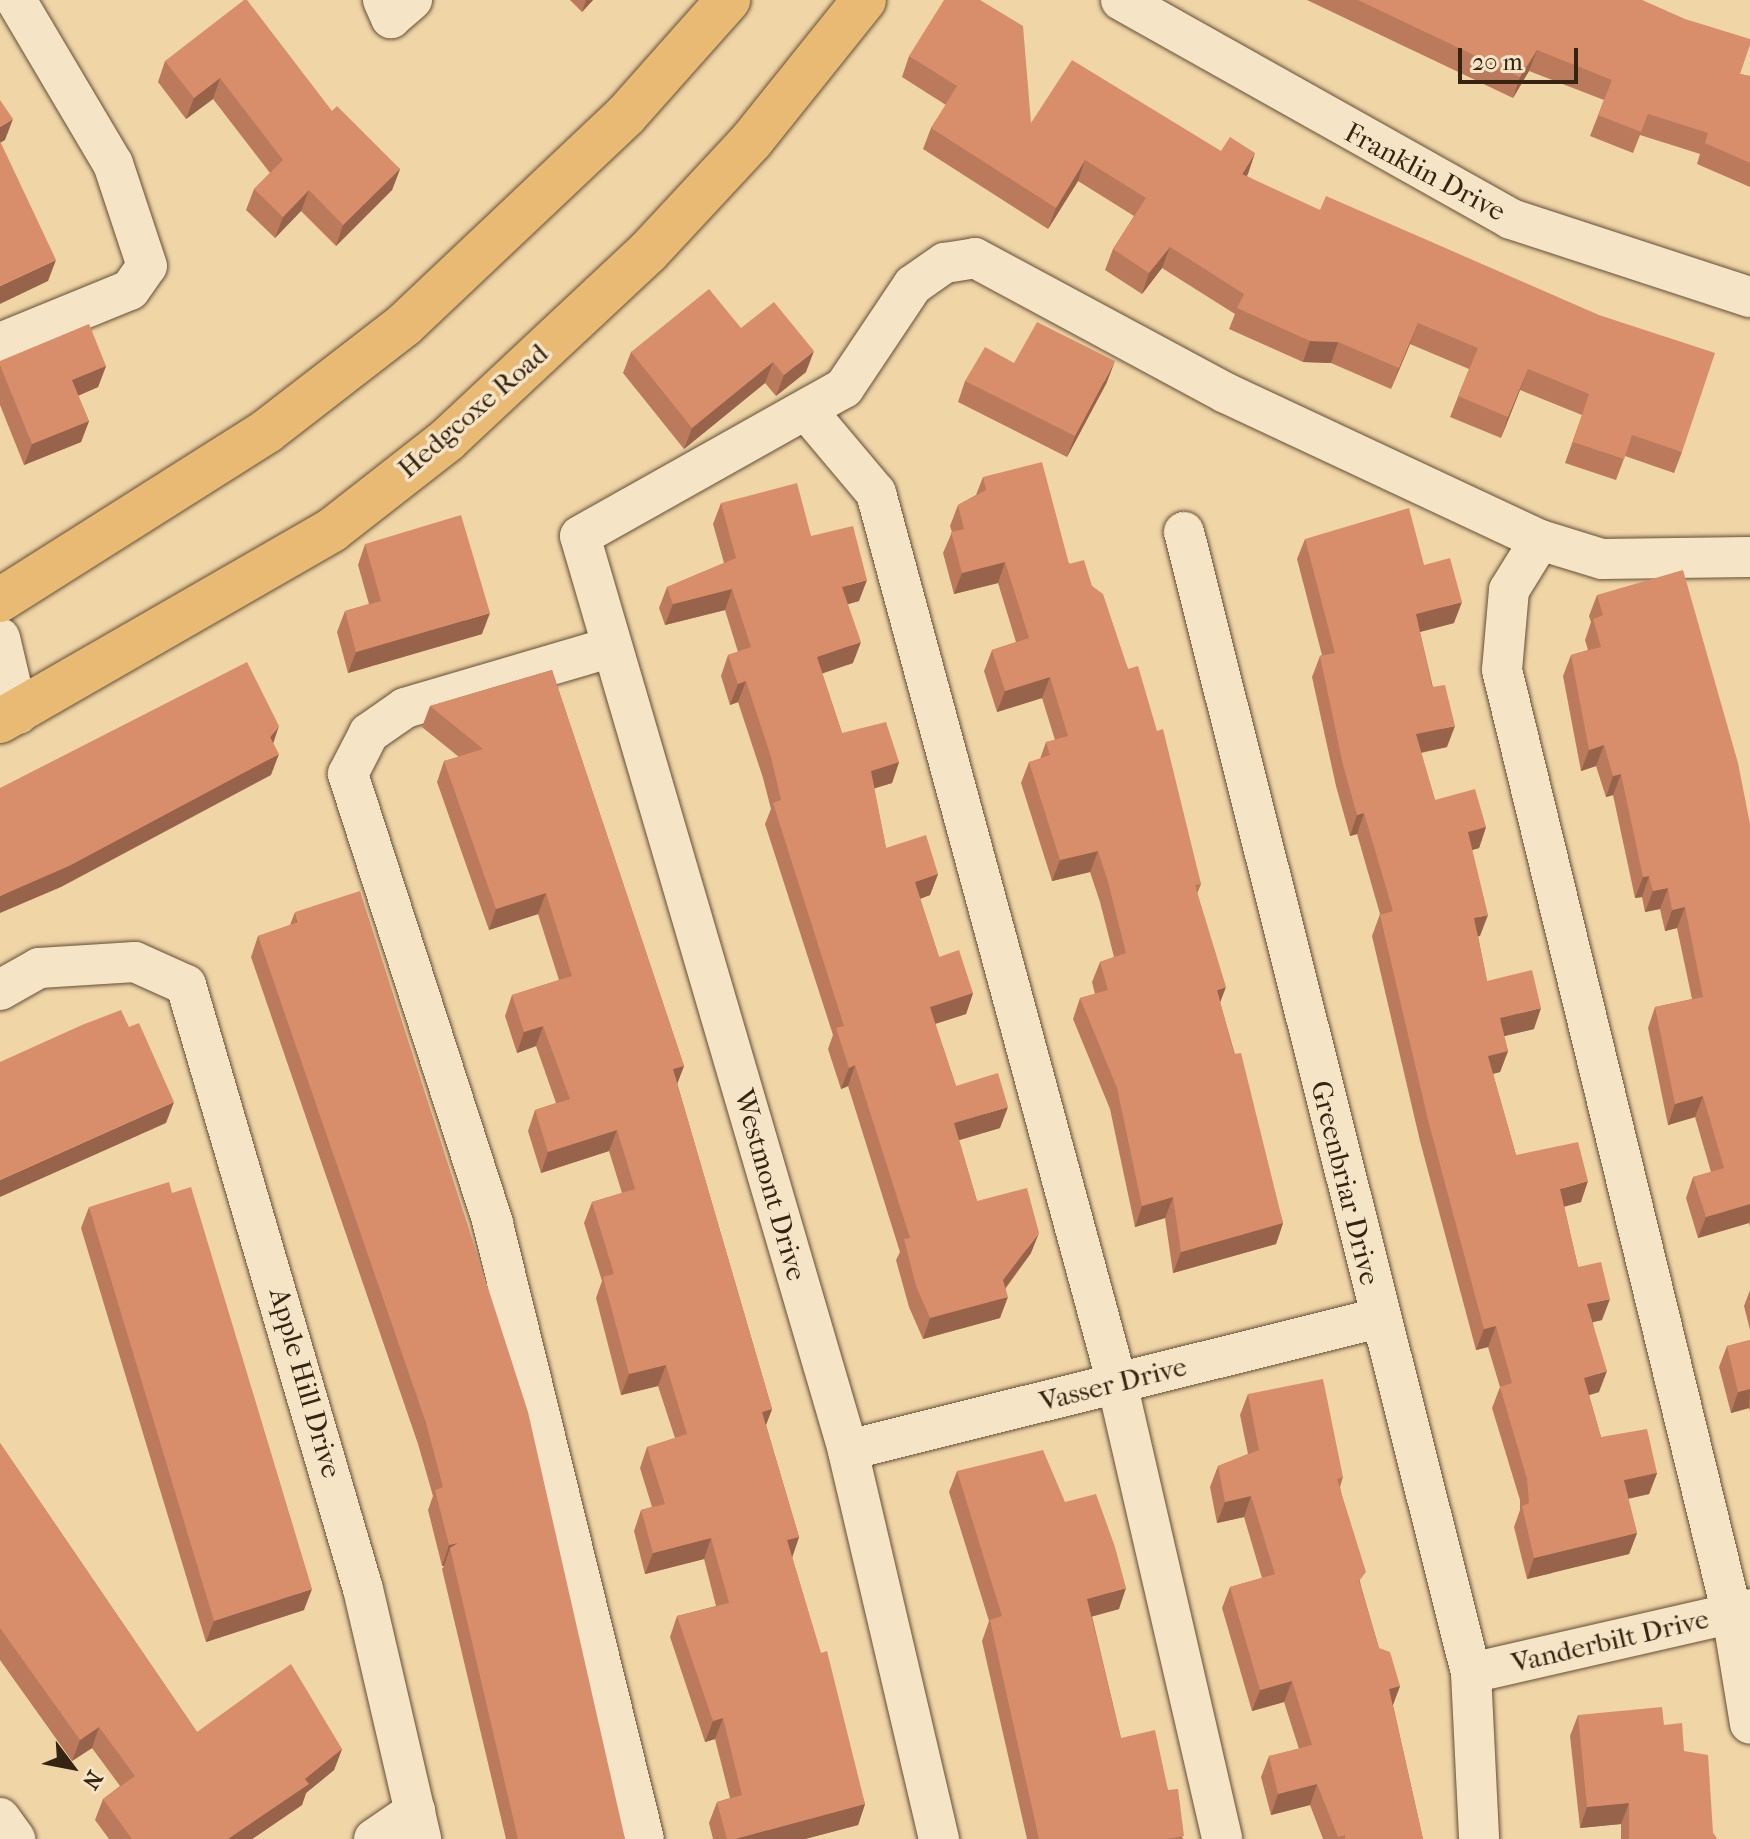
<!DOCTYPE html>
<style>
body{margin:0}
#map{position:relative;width:1750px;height:1839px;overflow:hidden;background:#f0d5a7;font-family:"IM FELL French Canon",serif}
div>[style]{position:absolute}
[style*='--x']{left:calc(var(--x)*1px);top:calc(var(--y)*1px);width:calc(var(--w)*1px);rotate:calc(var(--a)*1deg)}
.roads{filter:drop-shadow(0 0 2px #645036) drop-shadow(0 0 2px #645036)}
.minor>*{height:40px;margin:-20px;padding:0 20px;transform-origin:20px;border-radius:20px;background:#f5e4c6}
.major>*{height:44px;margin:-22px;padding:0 22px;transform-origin:22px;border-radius:22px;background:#e8ba74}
.wall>*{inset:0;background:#ba7a5b}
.shaded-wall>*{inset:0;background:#97634a}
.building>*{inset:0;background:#d88e6a}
span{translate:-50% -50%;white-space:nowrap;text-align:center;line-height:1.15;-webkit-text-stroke:7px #f5e4c6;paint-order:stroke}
.street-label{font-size:28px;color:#352411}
.north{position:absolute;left:32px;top:1727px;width:80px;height:80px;-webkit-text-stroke:6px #f5e4c6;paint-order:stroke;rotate:122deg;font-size:22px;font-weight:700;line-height:32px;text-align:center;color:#352411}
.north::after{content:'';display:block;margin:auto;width:28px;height:36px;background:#352411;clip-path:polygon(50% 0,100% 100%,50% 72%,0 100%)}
.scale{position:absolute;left:1458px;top:48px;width:120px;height:36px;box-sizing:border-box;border:4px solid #352411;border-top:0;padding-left:10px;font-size:24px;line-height:28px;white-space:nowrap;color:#352411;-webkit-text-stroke:6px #f5e4c6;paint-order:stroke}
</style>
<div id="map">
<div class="roads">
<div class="minor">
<div style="--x:383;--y:0;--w:20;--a:66"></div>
<div style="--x:391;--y:18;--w:28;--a:-41"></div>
<div style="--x:1121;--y:0;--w:447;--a:29.3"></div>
<div style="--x:1511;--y:219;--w:251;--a:18.1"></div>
<div style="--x:0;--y:343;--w:140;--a:-22.2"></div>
<div style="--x:130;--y:290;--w:29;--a:-55"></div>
<div style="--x:147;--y:266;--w:108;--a:-108.4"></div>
<div style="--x:113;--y:164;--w:191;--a:-120.6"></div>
<div style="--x:807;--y:411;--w:107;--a:49.9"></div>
<div style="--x:876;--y:493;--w:922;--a:74.85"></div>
<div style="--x:1117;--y:1383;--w:468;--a:77"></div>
<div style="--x:1184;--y:532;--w:1177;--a:75.88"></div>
<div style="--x:1471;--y:1673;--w:166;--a:87.2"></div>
<div style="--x:1540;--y:540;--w:59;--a:121.8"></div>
<div style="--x:1509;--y:590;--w:80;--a:95"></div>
<div style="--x:1502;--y:670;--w:972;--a:76.31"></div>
<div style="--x:1732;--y:1614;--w:111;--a:80.7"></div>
<div style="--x:0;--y:638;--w:78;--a:76.7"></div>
<div style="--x:612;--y:647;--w:216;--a:163.6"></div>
<div style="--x:405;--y:708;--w:44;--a:145.2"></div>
<div style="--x:369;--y:733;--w:46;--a:117.1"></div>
<div style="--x:348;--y:774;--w:473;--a:72.1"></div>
<div style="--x:493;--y:1224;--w:633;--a:76.21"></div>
<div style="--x:0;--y:990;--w:45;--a:-29.4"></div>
<div style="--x:39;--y:968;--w:96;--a:-3.6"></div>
<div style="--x:135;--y:962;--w:56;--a:24.3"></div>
<div style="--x:186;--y:985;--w:629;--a:73.67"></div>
<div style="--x:363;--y:1589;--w:257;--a:76.9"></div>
<div style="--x:848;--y:1450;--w:547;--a:-13.96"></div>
<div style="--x:1471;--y:1673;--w:286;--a:-12.9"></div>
<div style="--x:0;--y:1818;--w:26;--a:54"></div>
<div style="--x:374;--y:1839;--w:50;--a:-34.3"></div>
<div style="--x:939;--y:1839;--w:400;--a:-103.2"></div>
<div style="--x:848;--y:1450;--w:952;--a:-106.34"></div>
<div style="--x:580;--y:536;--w:303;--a:-29.3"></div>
<div style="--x:844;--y:388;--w:124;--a:-56.2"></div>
<div style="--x:913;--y:285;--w:39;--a:-35"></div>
<div style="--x:945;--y:263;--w:30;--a:-9"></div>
<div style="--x:975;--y:258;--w:285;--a:28.3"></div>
<div style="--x:1226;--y:393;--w:347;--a:25.1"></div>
<div style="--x:1540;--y:540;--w:65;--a:17"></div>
<div style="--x:1602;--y:559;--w:148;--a:-0.8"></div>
</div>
<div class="major">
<div style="--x:0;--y:600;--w:316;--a:-32.3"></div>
<div style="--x:267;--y:431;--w:173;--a:-37.7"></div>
<div style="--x:404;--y:325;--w:306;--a:-43.4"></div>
<div style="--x:626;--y:115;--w:154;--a:-48.4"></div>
<div style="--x:0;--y:721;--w:383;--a:-29.9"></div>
<div style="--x:332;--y:530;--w:146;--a:-38"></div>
<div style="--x:447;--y:440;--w:275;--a:-43.1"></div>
<div style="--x:648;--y:252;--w:153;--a:-47.1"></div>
<div style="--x:752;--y:140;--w:179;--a:-51.3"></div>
</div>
</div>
<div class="wall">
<div style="clip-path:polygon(570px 0,593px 0,582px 12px)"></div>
<div style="clip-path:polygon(1307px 0,1642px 0,1740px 74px,1750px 76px,1750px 187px,1697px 164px,1700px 154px,1640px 135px,1633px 153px,1590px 136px,1604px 100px,1529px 71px,1513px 98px)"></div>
<div style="clip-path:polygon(909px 56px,1031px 123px,1247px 176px,1682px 452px,1674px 473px,1625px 456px,1616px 480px,1565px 463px,1582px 415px,1520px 390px,1501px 438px,1450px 417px,1469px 369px,1410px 344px,1391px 389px,1331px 363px,1303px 362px,1229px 329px,1235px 314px,1162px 268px,1142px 294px,1105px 270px,1113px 249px,1134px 216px,1078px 181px,1048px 229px,923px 149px,931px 128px,946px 105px,902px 77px)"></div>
<div style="clip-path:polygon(165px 61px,332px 111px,400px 169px,392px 190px,336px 246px,301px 211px,275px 238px,246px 210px,254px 189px,270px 173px,213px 99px,186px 119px,158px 82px)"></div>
<div style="clip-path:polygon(741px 328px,806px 372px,776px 396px,765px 383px,684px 449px,623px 373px,631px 352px)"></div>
<div style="clip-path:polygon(0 361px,106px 366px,98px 387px,78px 396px,89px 421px,81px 442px,24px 465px,0 405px)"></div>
<div style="clip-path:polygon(965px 381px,1107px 382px,1067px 457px,958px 402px)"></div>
<div style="clip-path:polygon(983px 477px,1092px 586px,1128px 669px,1201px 884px,1197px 894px,1220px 1002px,1283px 1223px,1276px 1244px,1173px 1273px,1165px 1218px,1135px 1227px,1110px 1109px,1073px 1019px,1080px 998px,1095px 994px,1092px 982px,1100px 962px,1114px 957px,1100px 902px,1090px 872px,1052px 881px,1021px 783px,1029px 762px,1040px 759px,1046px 742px,1055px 740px,1042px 698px,997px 712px,984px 671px,992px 650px,1016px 642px,998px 583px,954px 594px,943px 553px,952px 532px,950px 526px,958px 505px,976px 495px)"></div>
<div style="clip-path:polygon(721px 503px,811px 536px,859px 601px,848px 604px,853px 663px,822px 673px,842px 733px,899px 762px,892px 783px,874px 788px,886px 848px,938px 874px,930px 895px,920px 899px,939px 957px,973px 993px,966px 1014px,935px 1024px,956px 1086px,1000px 1128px,959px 1140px,977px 1201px,1031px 1253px,1006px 1288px,1000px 1318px,923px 1339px,909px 1307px,896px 1260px,900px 1252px,848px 1086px,841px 1089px,828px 1049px,833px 1035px,765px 824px,771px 809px,763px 778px,738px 702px,730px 705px,721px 676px,728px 655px,738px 652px,725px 610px,665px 625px,659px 608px,667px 587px,724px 563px,713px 524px)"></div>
<div style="clip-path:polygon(1305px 539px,1424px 565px,1454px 623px,1420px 632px,1447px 747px,1421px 753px,1435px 800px,1486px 827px,1479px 848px,1472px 850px,1480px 936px,1478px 936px,1487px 981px,1534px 1029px,1504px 1036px,1508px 1051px,1500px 1072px,1493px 1074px,1516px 1155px,1581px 1202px,1564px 1206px,1578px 1267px,1602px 1320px,1593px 1322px,1599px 1392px,1589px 1395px,1601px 1437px,1657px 1473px,1649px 1494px,1628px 1499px,1637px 1533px,1629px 1554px,1527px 1579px,1514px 1527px,1520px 1510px,1520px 1500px,1492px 1408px,1500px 1387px,1488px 1347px,1476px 1350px,1420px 1141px,1372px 936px,1380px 914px,1357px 834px,1350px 836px,1336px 786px,1312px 677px,1320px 656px,1322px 655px,1297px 559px)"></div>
<div style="clip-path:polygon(365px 544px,482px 634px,348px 673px,337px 632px,345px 611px,369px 604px,358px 565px)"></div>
<div style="clip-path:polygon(1597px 595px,1750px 824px,1750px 1227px,1749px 1223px,1698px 1238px,1686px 1198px,1693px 1177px,1711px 1172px,1695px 1117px,1668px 1125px,1648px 1028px,1655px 1007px,1692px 999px,1677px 928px,1665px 931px,1660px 909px,1645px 912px,1642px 897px,1635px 898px,1613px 795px,1606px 797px,1596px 766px,1581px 771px,1563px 676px,1571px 655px,1588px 650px,1585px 640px,1591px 622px,1589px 616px)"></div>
<div style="clip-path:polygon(552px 670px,684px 1066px,677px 1083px,772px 1409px,766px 1425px,799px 1537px,792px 1557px,865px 1804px,858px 1825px,805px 1839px,713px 1839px,709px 1823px,717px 1802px,730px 1798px,715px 1739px,705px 1742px,670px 1637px,677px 1616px,716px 1606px,704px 1559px,645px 1574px,634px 1531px,641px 1510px,652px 1507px,640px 1468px,647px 1447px,675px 1438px,658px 1386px,621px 1395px,596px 1298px,602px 1281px,584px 1223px,592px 1202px,622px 1193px,609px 1151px,541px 1173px,528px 1131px,535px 1110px,556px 1103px,536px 1046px,517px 1053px,505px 1016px,512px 995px,559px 980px,538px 914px,489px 930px,437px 782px,444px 761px,459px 757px,422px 727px,430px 706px)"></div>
<div style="clip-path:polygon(295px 912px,625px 1839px,506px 1839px,442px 1569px,444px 1566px,442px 1566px,428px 1510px,433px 1496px,418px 1444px,251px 957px,258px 936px,290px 925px)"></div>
<div style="clip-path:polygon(89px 1207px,304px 1610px,206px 1642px,81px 1228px)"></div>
<div style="clip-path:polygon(1750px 1290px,1750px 1330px,1744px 1306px)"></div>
<div style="clip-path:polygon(1750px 1340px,1750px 1411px,1749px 1408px,1731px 1413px,1719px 1367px,1727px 1346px)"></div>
<div style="clip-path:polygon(1248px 1394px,1343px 1477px,1340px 1487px,1361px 1586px,1379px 1648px,1400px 1686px,1393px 1705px,1423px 1839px,1323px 1839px,1310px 1805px,1271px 1815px,1261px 1777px,1269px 1756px,1299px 1749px,1284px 1702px,1252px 1711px,1222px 1608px,1230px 1587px,1262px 1578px,1244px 1517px,1217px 1523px,1210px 1487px,1218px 1466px,1248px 1454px,1240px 1415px)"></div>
<div style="clip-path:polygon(0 1443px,197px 1732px,342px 1749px,334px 1770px,306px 1793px,302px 1805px,252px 1839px,109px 1839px,95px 1820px,103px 1799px,120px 1786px,92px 1748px,72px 1761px,0 1660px)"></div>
<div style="clip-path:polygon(957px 1471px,1065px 1502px,1119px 1609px,1092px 1616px,1121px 1738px,1168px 1790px,1183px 1839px,1027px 1839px,982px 1641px,989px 1621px,949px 1492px)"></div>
<div style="clip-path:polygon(1578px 1715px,1664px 1725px,1684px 1751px,1713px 1833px,1717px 1839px,1621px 1839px,1621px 1824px,1580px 1828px,1570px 1736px)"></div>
</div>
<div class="shaded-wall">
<div style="clip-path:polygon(586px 0,593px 0,582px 12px)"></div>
<div style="clip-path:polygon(1537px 50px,1529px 71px,1513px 98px,1520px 77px)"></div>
<div style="clip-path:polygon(220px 78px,213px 99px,186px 119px,194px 98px)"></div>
<div style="clip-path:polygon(13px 119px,5px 140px,0 143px,0 127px)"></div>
<div style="clip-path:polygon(1255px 153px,1248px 174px,1235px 195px,1242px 174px)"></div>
<div style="clip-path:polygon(1085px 160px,1078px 181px,1048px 229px,1056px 208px)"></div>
<div style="clip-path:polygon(400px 169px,392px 190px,336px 246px,343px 225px)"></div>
<div style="clip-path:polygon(309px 190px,301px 211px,275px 238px,283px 217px)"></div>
<div style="clip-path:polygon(1170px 247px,1162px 268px,1142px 294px,1149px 273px)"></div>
<div style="clip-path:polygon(56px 260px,48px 281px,0 304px,0 286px)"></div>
<div style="clip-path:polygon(1418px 323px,1410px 344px,1391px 389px,1399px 368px)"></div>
<div style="clip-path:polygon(1310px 341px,1338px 342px,1331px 363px,1303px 362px)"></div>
<div style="clip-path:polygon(814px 351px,806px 372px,776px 396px,784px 375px)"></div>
<div style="clip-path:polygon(1115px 361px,1107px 382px,1067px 457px,1075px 436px)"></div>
<div style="clip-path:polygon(773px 362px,765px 383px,684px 449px,692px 428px)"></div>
<div style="clip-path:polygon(106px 366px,98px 387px,65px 401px,72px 380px)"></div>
<div style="clip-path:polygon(1528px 369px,1520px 390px,1501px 438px,1508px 417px)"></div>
<div style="clip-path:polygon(89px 421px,81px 442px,24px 465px,32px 444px)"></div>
<div style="clip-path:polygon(1005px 562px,998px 583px,954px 594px,962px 573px)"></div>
<div style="clip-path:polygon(867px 580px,859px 601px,835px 608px,842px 587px)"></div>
<div style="clip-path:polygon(732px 589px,725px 610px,665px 625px,673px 604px)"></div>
<div style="clip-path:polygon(1462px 602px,1454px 623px,1408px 635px,1416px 614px)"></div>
<div style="clip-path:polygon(490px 613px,482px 634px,348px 673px,356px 652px)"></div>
<div style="clip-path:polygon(861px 642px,853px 663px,809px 678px,817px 657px)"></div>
<div style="clip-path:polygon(1050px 677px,1042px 698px,997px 712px,1005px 691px)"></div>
<div style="clip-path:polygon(746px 681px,738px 702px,730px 705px,738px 684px)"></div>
<div style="clip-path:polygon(279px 726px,272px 747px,270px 737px)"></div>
<div style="clip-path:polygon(1455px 726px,1447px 747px,1408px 755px,1416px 734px)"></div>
<div style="clip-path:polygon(1604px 745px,1596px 766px,1581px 771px,1589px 750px)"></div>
<div style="clip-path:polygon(279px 754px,271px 775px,61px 887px,0 913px,0 896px)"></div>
<div style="clip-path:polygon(899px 762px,892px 783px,863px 792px,871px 771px)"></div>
<div style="clip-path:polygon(1621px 774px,1613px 795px,1606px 797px,1613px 776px)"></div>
<div style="clip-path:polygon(1364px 813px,1357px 834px,1350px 836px,1357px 815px)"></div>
<div style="clip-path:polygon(1486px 827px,1479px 848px,1460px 853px,1468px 832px)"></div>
<div style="clip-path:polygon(1098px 851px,1090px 872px,1052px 881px,1060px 860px)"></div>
<div style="clip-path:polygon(938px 874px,930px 895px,908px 903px,915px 882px)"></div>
<div style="clip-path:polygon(1649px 876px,1642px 897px,1635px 898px,1643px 877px)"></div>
<div style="clip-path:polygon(1668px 888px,1660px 909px,1645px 912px,1653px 891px)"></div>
<div style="clip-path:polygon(546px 893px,538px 914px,489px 930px,496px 909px)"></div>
<div style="clip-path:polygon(1685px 907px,1677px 928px,1665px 931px,1672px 910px)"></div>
<div style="clip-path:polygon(1488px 915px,1480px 936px,1467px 939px,1474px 918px)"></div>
<div style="clip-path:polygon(1226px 987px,1218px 1008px,1217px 990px)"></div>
<div style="clip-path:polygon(973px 993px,966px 1014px,922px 1028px,930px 1007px)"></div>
<div style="clip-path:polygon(1541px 1008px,1534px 1029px,1492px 1039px,1500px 1018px)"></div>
<div style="clip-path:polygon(543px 1026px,536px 1046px,517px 1053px,524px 1032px)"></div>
<div style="clip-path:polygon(1508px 1051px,1500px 1072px,1480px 1077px,1488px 1056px)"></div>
<div style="clip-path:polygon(855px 1065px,848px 1086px,841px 1089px,849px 1068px)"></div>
<div style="clip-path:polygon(684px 1066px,676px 1087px,673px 1069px)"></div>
<div style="clip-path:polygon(1703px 1096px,1695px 1117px,1668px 1125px,1675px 1104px)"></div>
<div style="clip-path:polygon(174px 1102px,166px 1123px,0 1197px,0 1180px)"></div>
<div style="clip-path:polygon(1008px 1107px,1000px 1128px,946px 1144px,954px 1123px)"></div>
<div style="clip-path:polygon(617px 1130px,609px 1151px,541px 1173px,548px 1152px)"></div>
<div style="clip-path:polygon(1588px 1181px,1581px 1202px,1553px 1210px,1560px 1189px)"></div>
<div style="clip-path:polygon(1173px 1197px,1165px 1218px,1135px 1227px,1142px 1206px)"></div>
<div style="clip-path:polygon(1750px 1204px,1750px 1219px,1749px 1223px,1698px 1238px,1706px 1217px)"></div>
<div style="clip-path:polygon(1283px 1223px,1276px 1244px,1173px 1273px,1181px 1252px)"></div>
<div style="clip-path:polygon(1039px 1233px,1031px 1253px,996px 1300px,1008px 1297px,1000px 1318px,923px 1339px,930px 1318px,1003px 1280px)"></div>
<div style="clip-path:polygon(1610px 1299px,1602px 1320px,1580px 1325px,1587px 1304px)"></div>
<div style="clip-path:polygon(1496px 1326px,1488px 1347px,1476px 1350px,1484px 1329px)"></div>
<div style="clip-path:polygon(666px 1365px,658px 1386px,621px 1395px,629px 1374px)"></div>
<div style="clip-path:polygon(1607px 1371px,1599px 1392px,1577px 1399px,1584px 1378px)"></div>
<div style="clip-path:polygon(1750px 1389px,1749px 1408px,1731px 1413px,1738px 1392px)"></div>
<div style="clip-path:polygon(772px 1409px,764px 1430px,762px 1412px)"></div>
<div style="clip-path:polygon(1657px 1473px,1649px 1494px,1616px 1501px,1624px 1480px)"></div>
<div style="clip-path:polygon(1251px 1496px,1244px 1517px,1217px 1523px,1225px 1502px)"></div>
<div style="clip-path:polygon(1637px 1533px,1629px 1554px,1527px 1579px,1534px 1558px)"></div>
<div style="clip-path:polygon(799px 1537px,792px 1558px,787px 1540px)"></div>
<div style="clip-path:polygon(711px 1538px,704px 1559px,645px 1574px,653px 1553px)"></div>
<div style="clip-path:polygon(458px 1543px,450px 1548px,444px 1566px,442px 1566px,449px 1545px)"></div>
<div style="clip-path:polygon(1126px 1588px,1119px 1609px,1080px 1620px,1087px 1599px)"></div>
<div style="clip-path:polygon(312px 1589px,304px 1610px,206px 1642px,214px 1621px)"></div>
<div style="clip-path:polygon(1292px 1681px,1284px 1702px,1252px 1711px,1260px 1690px)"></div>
<div style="clip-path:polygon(1400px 1686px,1392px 1707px,1389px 1689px)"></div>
<div style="clip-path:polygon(723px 1718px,715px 1739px,705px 1742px,713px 1721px)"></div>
<div style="clip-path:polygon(99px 1727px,92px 1748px,72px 1761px,80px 1740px)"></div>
<div style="clip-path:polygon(342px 1749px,334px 1770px,306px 1793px,302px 1805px,252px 1839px,228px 1839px)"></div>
<div style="clip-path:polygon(1317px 1784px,1310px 1805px,1271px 1815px,1278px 1794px)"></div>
<div style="clip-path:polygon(1629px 1803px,1621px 1824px,1580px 1828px,1587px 1807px)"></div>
<div style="clip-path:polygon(865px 1804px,858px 1825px,805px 1839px,735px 1839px)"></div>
</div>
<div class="building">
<div style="clip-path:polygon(244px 0,247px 0,332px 111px,337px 106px,400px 169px,343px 225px,309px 190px,283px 217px,254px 189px,283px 160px,220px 78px,194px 98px,165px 61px)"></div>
<div style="clip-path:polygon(944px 0,980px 0,1023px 26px,1031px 123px,1072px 60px,1221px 151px,1230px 137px,1255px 153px,1242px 174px,1320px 210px,1326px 196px,1599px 315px,1715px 353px,1682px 452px,1632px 435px,1624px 459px,1573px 442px,1589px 394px,1528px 369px,1508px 417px,1458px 396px,1478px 348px,1418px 323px,1399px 368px,1338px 342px,1310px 341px,1237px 308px,1244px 294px,1170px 247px,1149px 273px,1113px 249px,1146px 198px,1085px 160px,1056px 208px,931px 128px,957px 86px,909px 56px)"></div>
<div style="clip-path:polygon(1358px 0,1642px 0,1685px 19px,1750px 39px,1750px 45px,1740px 74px,1750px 76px,1750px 163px,1705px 143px,1708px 133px,1648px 114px,1641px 132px,1598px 115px,1612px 80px,1537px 50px,1520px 77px)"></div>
<div style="clip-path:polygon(0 100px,13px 119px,0 127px)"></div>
<div style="clip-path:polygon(0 141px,56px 260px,0 286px)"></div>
<div style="clip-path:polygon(709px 289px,741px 328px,774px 302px,814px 351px,784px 375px,773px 362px,692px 428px,631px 352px)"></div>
<div style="clip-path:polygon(1037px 322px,1115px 361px,1075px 436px,965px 381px,985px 347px,1014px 363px)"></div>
<div style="clip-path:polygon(89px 324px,106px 366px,72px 380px,89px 421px,32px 444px,0 365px,0 361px)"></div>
<div style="clip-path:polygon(1042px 462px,1069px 564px,1084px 560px,1092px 586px,1103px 594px,1128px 669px,1138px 666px,1157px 731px,1163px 729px,1201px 884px,1195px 885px,1226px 987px,1217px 990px,1234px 1054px,1241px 1053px,1283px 1223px,1181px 1252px,1173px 1197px,1142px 1206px,1117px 1088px,1080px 998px,1108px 990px,1100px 962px,1126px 953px,1108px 882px,1098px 851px,1060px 860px,1029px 762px,1050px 755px,1046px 742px,1068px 736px,1050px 677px,1005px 691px,992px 650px,1029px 638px,1005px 562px,962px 573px,951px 532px,964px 529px,958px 505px,986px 490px,983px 477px)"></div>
<div style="clip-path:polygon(797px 483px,811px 536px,853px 526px,867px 580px,842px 587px,861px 642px,817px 657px,842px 733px,886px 722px,899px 762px,871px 771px,886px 848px,926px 835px,938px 874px,915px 882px,939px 957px,959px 950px,973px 993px,930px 1007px,956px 1086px,998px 1073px,1008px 1107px,954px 1123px,977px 1201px,1027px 1188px,1039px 1233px,1003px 1280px,1008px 1297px,930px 1318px,916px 1286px,904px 1239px,910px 1238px,855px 1065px,849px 1068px,836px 1028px,844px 1026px,773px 803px,781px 800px,771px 757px,746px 681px,738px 684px,728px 655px,751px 647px,732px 589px,673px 604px,667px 587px,736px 558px,721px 503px)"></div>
<div style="clip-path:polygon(1409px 508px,1424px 565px,1450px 558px,1462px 602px,1416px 614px,1432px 687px,1445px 685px,1455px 726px,1416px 734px,1435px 800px,1475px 789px,1486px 827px,1468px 832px,1488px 915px,1474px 918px,1487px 981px,1532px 970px,1541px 1008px,1500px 1018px,1508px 1051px,1488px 1056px,1516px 1155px,1578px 1142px,1588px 1181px,1560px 1189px,1578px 1267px,1601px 1262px,1610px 1299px,1587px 1304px,1607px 1371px,1584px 1378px,1601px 1437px,1647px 1429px,1657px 1473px,1624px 1480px,1637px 1533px,1534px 1558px,1522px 1506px,1529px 1503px,1527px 1479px,1500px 1387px,1512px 1383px,1496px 1326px,1484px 1329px,1428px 1120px,1380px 915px,1393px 911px,1364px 813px,1357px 815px,1343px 765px,1320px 656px,1335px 653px,1305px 539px)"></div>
<div style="clip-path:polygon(461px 515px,490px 613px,356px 652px,345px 611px,381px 601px,365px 544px)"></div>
<div style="clip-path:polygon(1683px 570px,1738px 763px,1750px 824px,1750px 1204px,1706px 1217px,1693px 1177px,1724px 1168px,1703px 1096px,1675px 1104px,1655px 1007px,1703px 997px,1685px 907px,1672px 910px,1668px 888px,1653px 891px,1649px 876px,1643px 877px,1621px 774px,1613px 776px,1604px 745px,1589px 750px,1571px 655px,1601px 647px,1593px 619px,1603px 615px,1597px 595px)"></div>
<div style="clip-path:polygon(247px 662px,279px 726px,270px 737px,279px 754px,69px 866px,0 896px,0 788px)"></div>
<div style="clip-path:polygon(552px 670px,684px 1066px,673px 1069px,772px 1409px,762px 1412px,799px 1537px,787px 1540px,821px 1653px,827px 1651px,865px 1804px,735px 1839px,727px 1839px,717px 1802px,742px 1795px,723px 1718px,713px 1721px,677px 1616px,729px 1603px,711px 1538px,653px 1553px,641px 1510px,665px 1504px,647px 1447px,687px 1434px,666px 1365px,629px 1374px,603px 1277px,614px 1274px,592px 1202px,635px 1189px,617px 1130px,548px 1152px,535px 1110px,570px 1099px,543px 1026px,524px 1032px,512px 995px,572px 976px,546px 893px,496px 909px,444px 761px,483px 749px,430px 706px)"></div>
<div style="clip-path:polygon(360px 891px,528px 1412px,625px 1839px,518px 1839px,450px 1548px,458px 1543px,449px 1545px,435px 1490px,443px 1487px,426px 1423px,258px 936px,299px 922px,295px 912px)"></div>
<div style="clip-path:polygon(121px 1010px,129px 1027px,139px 1023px,174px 1102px,0 1180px,0 1062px,82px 1025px)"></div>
<div style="clip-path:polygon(169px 1182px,172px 1193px,191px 1187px,312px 1589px,214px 1621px,89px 1207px)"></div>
<div style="clip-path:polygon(1750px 1340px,1750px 1389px,1738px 1392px,1727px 1346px)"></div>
<div style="clip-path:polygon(1323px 1379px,1343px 1477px,1337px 1479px,1366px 1572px,1359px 1581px,1379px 1648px,1390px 1652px,1400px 1686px,1389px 1689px,1423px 1839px,1345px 1839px,1345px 1835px,1338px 1837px,1317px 1784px,1278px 1794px,1269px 1756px,1312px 1745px,1292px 1681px,1260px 1690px,1230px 1587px,1275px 1574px,1251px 1496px,1225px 1502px,1218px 1466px,1259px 1450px,1248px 1394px)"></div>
<div style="clip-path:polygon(0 1443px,197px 1732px,291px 1664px,342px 1749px,305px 1779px,309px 1784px,228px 1839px,132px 1839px,103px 1799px,135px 1776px,99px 1727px,80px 1740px,0 1628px)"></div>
<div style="clip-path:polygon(1043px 1450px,1065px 1502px,1096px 1494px,1115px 1547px,1126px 1588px,1087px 1599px,1121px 1738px,1155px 1730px,1168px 1790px,1178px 1789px,1184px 1836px,1166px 1839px,1039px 1839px,990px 1620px,1002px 1616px,957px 1471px)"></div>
<div style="clip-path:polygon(1662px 1707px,1664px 1725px,1682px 1723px,1684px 1751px,1708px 1755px,1713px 1833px,1717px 1839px,1629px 1839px,1629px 1803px,1587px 1807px,1578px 1715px)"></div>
</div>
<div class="street-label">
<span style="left:1425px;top:172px;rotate:28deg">Franklin Drive</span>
<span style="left:473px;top:411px;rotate:-41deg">Hedgcoxe Road</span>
<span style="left:1345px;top:1183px;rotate:76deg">Greenbriar Drive</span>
<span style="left:770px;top:1185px;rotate:74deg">Westmont Drive</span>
<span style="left:305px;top:1383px;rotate:74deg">Apple Hill Drive</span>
<span style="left:1113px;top:1384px;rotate:-14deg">Vasser Drive</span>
<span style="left:1610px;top:1641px;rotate:-13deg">Vanderbilt Drive</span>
</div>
<div class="north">N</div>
<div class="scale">20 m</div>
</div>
